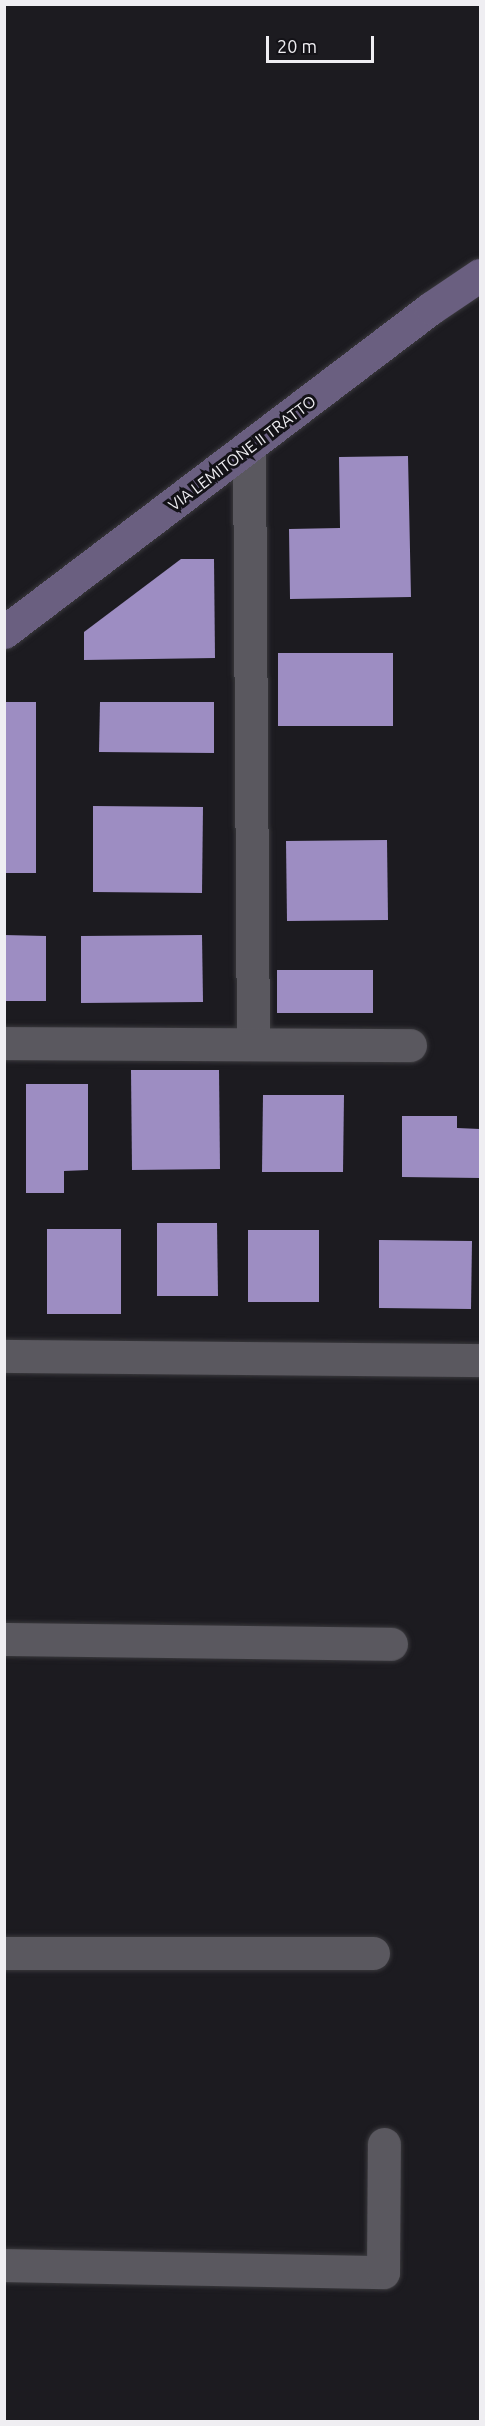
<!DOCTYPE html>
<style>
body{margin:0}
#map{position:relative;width:485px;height:2426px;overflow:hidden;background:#1c1b20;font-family:Ubuntu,sans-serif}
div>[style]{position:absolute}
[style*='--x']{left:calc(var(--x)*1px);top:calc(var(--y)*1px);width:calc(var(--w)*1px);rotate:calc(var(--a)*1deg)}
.building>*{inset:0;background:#9d8dc2}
.roads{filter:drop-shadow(0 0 2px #3a393d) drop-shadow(0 0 2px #3a393d)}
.street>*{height:33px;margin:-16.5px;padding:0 16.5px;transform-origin:16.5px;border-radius:16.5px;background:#5a585f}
.secondary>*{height:33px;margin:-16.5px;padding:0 16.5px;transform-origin:16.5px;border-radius:16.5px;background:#6a5f80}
span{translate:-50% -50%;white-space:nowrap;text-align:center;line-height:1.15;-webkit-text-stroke:6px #131217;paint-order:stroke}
.street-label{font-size:16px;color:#efeef2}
.frame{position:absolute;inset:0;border:6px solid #efeef2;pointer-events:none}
.scale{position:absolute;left:266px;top:36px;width:108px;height:27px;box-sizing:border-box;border:3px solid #efeef2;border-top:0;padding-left:8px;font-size:18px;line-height:21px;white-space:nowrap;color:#efeef2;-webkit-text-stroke:4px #131217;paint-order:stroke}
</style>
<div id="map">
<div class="building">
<div style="clip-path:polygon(408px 456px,411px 597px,290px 599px,289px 529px,340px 528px,339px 457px)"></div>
<div style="clip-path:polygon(181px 559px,214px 559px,215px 658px,84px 660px,84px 632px)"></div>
<div style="clip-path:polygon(278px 653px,393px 653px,393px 726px,278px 726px)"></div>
<div style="clip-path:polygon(4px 702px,36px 702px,36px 873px,4px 873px)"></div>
<div style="clip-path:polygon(100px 702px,214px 702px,214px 753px,99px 752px)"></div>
<div style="clip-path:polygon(93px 806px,203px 807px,202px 893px,93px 892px)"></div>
<div style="clip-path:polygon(387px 840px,388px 920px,287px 921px,286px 841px)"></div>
<div style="clip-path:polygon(4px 935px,46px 936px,46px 1001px,4px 1001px)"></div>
<div style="clip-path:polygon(202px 935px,203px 1002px,81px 1003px,81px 936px)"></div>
<div style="clip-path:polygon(277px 970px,373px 970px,373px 1013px,277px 1013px)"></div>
<div style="clip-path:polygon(131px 1070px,219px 1070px,220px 1169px,132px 1170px)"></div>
<div style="clip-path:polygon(26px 1084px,88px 1084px,88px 1170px,64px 1171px,64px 1193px,26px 1193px)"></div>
<div style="clip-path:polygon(263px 1095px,344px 1095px,343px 1172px,262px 1172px)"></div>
<div style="clip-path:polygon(402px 1116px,457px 1116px,457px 1128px,480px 1129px,480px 1178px,402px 1177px)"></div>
<div style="clip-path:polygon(157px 1223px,217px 1223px,218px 1296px,157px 1296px)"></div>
<div style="clip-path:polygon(47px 1229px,121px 1229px,121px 1314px,47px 1314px)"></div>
<div style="clip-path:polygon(248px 1230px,319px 1230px,319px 1302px,248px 1302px)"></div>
<div style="clip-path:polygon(379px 1240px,472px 1241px,471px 1309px,379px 1308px)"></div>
</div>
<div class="roads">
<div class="street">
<div style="--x:249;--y:448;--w:596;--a:89.62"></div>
<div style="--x:4;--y:1043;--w:406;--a:0.3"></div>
<div style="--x:4;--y:1356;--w:476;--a:0.5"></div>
<div style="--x:4;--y:1639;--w:387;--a:0.7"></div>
<div style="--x:4;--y:1953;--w:369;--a:0"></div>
<div style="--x:4;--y:2265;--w:379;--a:1.1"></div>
<div style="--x:383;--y:2272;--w:128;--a:-89.6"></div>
</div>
<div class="secondary">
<div style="--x:4;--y:632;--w:536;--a:-37.19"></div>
<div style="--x:431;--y:308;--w:59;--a:-34"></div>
</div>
</div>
<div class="street-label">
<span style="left:242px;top:453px;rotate:-37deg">VIA LEMITONE II TRATTO</span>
</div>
<div class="frame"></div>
<div class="scale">20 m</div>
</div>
